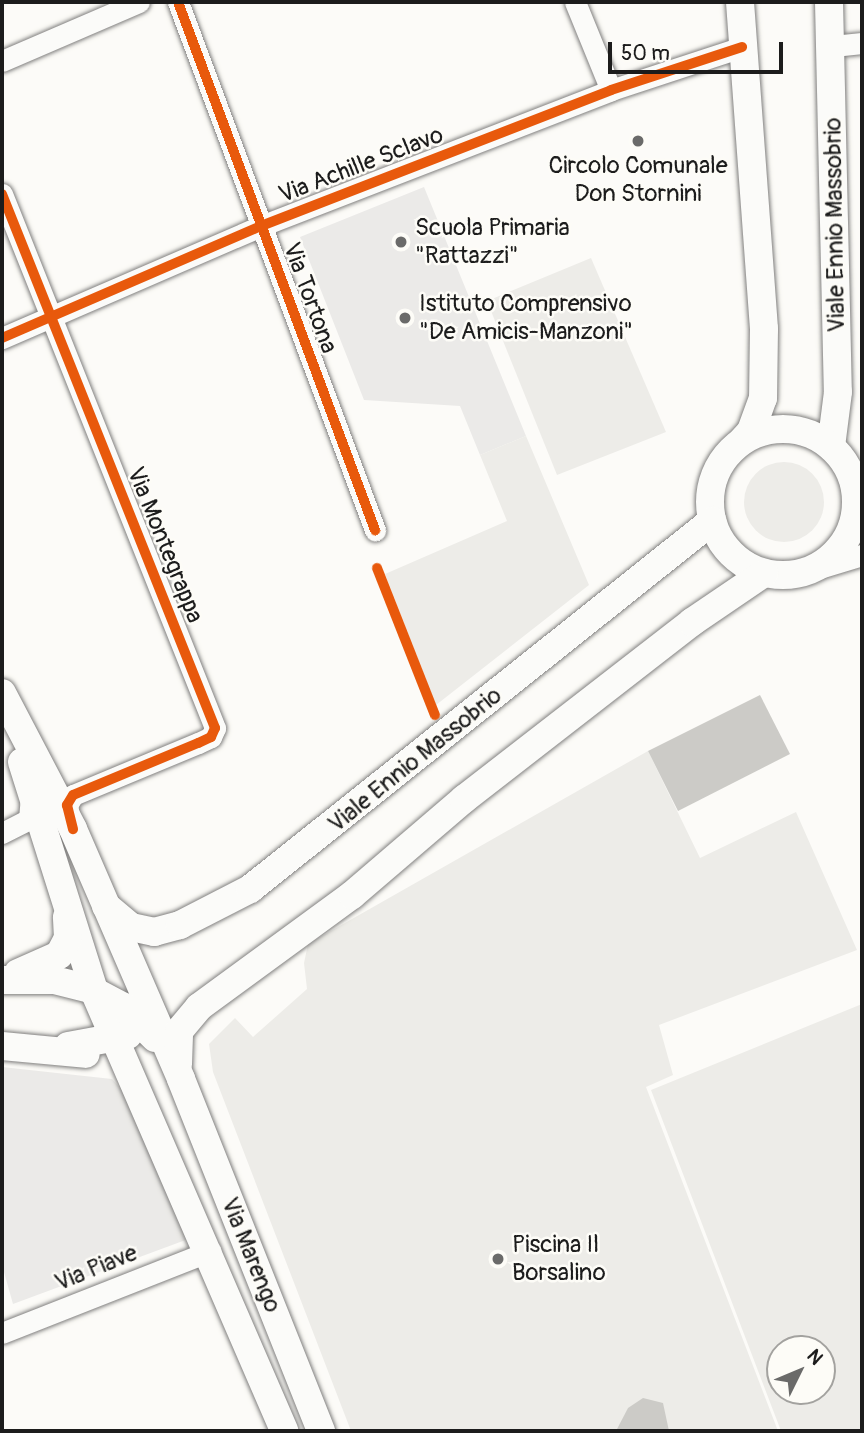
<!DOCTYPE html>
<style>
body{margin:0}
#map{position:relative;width:864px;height:1433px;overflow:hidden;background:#fcfbf8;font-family:Pangolin,sans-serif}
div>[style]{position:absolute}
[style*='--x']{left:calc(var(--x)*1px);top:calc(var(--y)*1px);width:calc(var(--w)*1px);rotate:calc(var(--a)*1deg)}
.built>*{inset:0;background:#ebeae8}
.green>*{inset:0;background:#edece8}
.round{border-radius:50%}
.water>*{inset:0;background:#cccbc7}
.roads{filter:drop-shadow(0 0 2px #81807f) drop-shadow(0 0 2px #81807f)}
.street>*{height:21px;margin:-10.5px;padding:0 10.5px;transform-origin:10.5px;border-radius:10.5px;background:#fbfbf9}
.secondary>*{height:28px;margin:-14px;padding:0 14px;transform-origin:14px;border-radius:14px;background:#fbfbf9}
.secondary>.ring{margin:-14px;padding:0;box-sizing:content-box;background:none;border:28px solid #fbfbf9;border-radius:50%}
.cycleway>*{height:10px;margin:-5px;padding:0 5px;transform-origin:5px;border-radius:5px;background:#e8590c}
.dots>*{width:19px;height:19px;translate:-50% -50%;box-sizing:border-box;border:4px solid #fdfcf7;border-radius:50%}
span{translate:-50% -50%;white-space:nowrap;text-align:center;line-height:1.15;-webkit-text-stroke:5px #fdfcf7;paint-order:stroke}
.street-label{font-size:24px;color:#1c1c1c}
.poi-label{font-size:24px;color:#1c1c1c}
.left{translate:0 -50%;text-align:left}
.frame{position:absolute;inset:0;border:4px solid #1c1c1c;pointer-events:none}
.north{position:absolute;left:766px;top:1335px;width:70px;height:70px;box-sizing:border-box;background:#fdfcf7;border:2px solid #a3a29f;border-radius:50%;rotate:47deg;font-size:19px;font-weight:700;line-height:28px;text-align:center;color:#1c1c1c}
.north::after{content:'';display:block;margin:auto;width:24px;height:32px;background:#6a6a69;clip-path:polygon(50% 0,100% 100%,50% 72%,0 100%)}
.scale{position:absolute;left:608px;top:42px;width:175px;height:32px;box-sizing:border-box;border:4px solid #1c1c1c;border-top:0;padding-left:9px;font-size:21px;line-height:24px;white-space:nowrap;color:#1c1c1c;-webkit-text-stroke:5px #fdfcf7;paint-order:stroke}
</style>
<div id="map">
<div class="built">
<div style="clip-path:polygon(424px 187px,526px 436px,480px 455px,460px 406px,364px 400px,300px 237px)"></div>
<div style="clip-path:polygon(2px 1067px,112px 1079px,122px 1090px,191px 1238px,13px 1304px,2px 1265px)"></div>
</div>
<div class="green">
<div style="clip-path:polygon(591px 258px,666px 432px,557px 475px,487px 301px)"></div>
<div style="clip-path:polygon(526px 436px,589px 585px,436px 705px,385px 574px,507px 521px,480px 455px)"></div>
<div class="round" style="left:744px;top:462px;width:80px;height:80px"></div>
<div style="clip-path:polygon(648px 751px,700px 858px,796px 812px,857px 950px,659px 1025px,673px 1075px,646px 1087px,778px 1431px,351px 1431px,213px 1072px,209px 1044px,235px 1018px,253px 1037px,307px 989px,304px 963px,308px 944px)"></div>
<div style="clip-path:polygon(evenodd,862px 1004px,862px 1431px,781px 1431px,651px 1090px,862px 1004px,822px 1349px,822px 1391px,780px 1391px,780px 1349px,822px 1349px)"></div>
</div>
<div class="water">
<div style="clip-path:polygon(760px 695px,790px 754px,678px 811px,648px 751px)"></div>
<div style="clip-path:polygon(643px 1398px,663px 1403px,669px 1431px,616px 1431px,628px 1408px)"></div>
</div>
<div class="roads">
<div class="street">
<div style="--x:178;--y:2;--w:564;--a:69.54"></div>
<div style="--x:575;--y:2;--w:95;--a:67.8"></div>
<div style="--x:833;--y:46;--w:29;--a:-6"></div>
<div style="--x:2;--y:61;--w:149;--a:-23.3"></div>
<div style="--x:2;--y:194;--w:575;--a:68.25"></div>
<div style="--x:215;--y:728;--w:10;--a:114"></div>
<div style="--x:211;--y:737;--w:14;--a:155"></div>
<div style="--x:198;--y:743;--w:135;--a:157.4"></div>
<div style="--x:73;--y:795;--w:12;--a:121"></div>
<div style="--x:67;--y:805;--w:15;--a:79"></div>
<div style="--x:2;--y:338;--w:282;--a:-23.4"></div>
<div style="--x:261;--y:226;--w:375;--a:-21.2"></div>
<div style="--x:611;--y:90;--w:138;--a:-18.2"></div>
<div style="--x:855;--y:488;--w:8;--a:30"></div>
<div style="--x:803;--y:573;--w:62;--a:-17"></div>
<div style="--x:2;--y:833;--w:30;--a:-27"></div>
<div style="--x:29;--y:819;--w:23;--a:-85"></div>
<div style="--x:2;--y:1333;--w:224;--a:-21.5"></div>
</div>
<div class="secondary">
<div style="--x:740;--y:2;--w:328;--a:85.8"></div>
<div style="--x:764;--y:329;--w:69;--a:90.8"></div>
<div style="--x:763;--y:398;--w:35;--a:110"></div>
<div style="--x:751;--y:431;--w:13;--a:132"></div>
<div style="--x:829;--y:2;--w:390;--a:88.7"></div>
<div style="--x:838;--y:392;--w:55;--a:97.3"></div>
<div class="ring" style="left:710px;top:429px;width:118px;height:118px"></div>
<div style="--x:2;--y:693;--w:153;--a:62.4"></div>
<div style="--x:73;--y:829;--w:272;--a:66.6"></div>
<div style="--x:181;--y:1079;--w:379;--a:68.3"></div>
<div style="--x:22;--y:762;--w:240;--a:72.5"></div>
<div style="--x:94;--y:991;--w:479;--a:66.6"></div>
<div style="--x:106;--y:906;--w:33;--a:40"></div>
<div style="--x:131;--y:927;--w:24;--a:12"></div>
<div style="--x:154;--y:932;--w:27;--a:-15"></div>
<div style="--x:180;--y:925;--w:79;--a:-27.2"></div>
<div style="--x:250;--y:889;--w:591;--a:-38.54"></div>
<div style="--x:18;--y:973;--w:45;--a:-23.7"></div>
<div style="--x:59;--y:955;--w:19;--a:-62"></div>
<div style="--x:68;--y:938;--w:21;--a:-93"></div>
<div style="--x:2;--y:980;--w:52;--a:0"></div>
<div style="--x:54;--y:980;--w:37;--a:14"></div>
<div style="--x:90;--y:989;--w:38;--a:28"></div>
<div style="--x:124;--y:1007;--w:44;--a:45"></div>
<div style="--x:2;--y:1046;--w:84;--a:5.4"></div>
<div style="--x:68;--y:1046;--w:61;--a:-10.4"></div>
<div style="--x:178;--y:1064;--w:33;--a:-88"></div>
<div style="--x:179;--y:1031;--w:31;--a:-50"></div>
<div style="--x:199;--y:1007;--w:190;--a:-36.2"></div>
<div style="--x:352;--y:895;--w:148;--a:-40.6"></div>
<div style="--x:464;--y:799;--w:289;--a:-37.8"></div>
<div style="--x:692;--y:622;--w:87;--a:-34.2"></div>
</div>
</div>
<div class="cycleway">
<div style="--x:178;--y:2;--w:564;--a:69.54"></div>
<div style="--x:2;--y:194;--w:575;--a:68.25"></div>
<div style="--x:215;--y:728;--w:10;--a:114"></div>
<div style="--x:211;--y:737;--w:14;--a:155"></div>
<div style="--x:198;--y:743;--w:135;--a:157.4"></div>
<div style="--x:73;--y:795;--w:12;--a:121"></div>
<div style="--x:67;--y:805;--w:25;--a:76"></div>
<div style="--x:2;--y:338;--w:282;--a:-23.4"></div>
<div style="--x:261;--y:226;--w:375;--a:-21.2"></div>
<div style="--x:611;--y:90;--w:138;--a:-18.2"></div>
<div style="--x:377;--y:568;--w:158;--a:68.5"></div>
</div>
<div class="dots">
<div style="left:638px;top:141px;background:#6a6a69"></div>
<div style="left:401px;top:242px;background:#6a6a69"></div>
<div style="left:405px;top:318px;background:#6a6a69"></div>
<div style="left:498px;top:1259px;background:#6a6a69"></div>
</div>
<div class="street-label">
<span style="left:361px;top:165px;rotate:-21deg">Via Achille Sclavo</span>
<span style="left:835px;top:225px;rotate:-91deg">Viale Ennio Massobrio</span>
<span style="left:310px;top:298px;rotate:70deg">Via Tortona</span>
<span style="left:165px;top:545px;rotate:68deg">Via Montegrappa</span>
<span style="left:415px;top:760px;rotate:-39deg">Viale Ennio Massobrio</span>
<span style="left:251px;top:1255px;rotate:68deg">Via Marengo</span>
<span style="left:96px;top:1268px;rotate:-22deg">Via Piave</span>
</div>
<div class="poi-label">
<span style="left:638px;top:180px">Circolo Comunale<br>Don Stornini</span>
<span class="left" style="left:415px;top:242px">Scuola Primaria<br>"Rattazzi"</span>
<span class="left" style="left:419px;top:318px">Istituto Comprensivo<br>"De Amicis-Manzoni"</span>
<span class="left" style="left:512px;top:1259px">Piscina Il<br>Borsalino</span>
</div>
<div class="frame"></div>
<div class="north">N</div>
<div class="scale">50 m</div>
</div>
